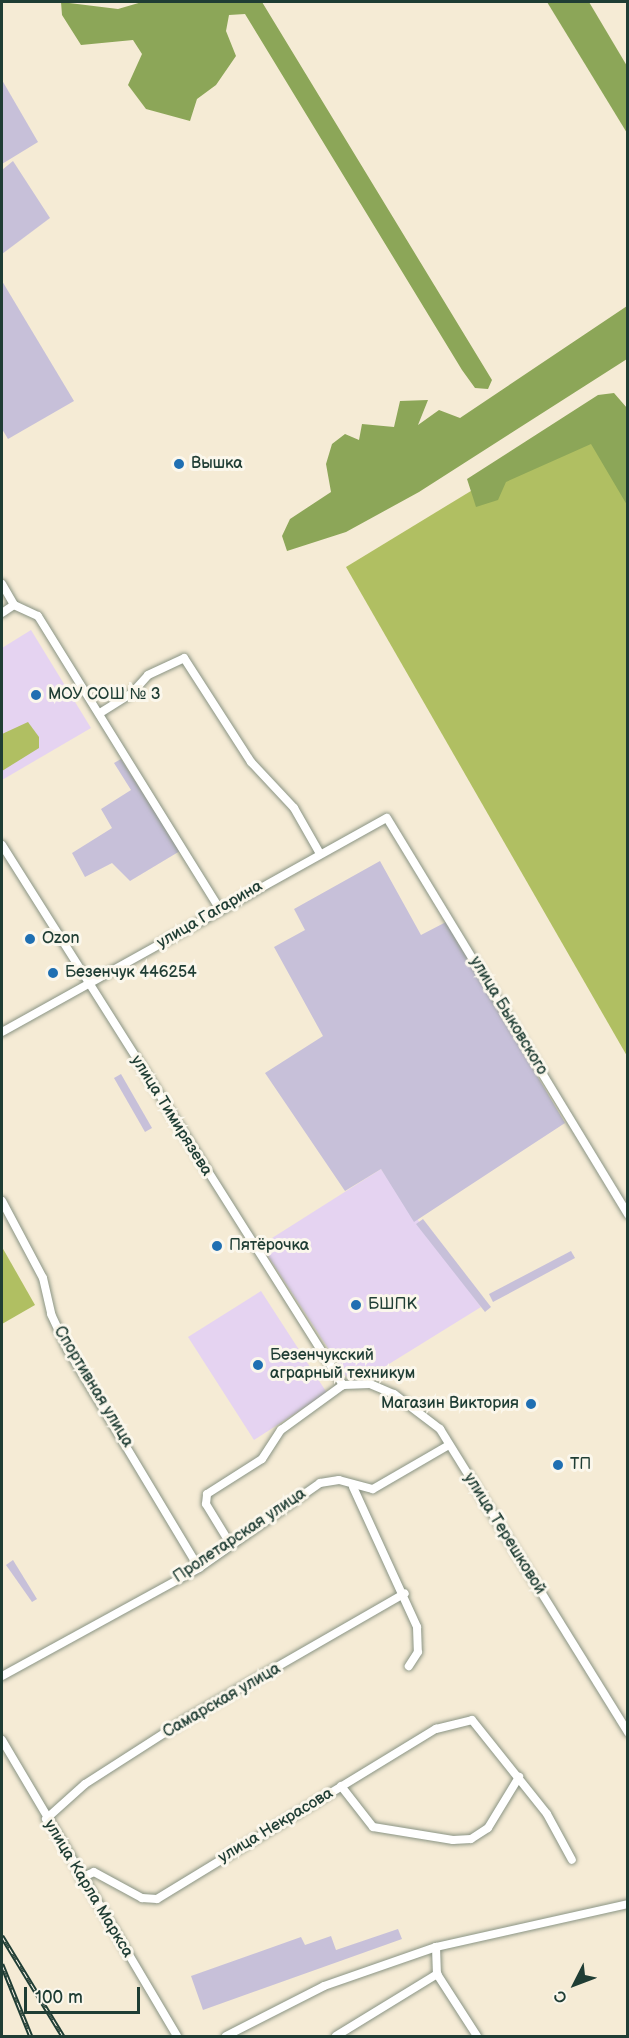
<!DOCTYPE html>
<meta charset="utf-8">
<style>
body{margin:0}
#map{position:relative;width:629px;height:2038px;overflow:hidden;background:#f5ebd5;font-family:"Balsamiq Sans",sans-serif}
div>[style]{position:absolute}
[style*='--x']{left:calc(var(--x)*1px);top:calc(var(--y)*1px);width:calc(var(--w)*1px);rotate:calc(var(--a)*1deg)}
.built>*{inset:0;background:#e5d3f1}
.industrial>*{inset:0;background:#c7c0d9}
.green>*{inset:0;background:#b0bf62}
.forest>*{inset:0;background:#8ca658}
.roads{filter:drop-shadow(0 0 2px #8a9484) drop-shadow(0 0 2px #8a9484)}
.minor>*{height:8px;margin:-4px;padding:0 4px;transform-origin:4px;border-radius:4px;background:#fff}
.rail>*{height:4.5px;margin-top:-2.25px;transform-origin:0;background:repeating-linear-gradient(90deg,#fbf7ec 0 7px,#1f3d34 0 14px);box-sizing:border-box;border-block:2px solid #1f3d34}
.dots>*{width:16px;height:16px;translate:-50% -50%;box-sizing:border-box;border:3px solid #fbf7ec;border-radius:50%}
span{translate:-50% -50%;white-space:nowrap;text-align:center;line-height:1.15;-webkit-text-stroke:6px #fbf7ec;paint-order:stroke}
.poi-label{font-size:16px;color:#1f3d34}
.left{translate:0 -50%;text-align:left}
.right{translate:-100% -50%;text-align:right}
.street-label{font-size:16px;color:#1f3d34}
.frame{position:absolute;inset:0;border:3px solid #1f3d34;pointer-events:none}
.north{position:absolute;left:545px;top:1954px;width:60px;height:60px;-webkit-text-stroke:4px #fbf7ec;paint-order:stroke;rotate:228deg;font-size:16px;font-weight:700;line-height:24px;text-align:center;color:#1f3d34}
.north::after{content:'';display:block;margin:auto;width:21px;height:27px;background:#1f3d34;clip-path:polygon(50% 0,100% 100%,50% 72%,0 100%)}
.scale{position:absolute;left:24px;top:1987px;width:116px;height:27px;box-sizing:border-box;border:3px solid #1f3d34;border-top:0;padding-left:8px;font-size:18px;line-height:21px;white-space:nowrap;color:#1f3d34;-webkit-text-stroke:4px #fbf7ec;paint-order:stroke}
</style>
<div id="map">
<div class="built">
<div style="clip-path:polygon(31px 630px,91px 728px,2px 780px,2px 648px)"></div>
<div style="clip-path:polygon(381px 1169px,481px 1307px,368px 1377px,348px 1379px,261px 1245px)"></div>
<div style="clip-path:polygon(261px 1291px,327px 1393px,254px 1440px,188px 1337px)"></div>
</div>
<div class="industrial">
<div style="clip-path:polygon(2px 80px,38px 142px,2px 164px)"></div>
<div style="clip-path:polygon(13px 161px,50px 218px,2px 254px,2px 170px)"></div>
<div style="clip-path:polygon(2px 281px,74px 401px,8px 439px,2px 429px)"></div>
<div style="clip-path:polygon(121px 759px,180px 851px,130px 881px,112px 863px,85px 877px,72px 853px,112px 828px,101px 809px,131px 790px,114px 763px)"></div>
<div style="clip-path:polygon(380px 861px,421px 935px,446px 922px,565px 1123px,414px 1222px,381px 1169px,345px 1191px,265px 1073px,323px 1036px,274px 947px,305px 930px,294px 909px)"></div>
<div style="clip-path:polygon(121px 1074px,152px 1128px,145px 1132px,114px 1078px)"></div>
<div style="clip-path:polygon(423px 1219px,491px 1307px,485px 1312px,416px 1224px)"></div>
<div style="clip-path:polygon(571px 1251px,575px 1258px,493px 1302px,489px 1294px)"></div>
<div style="clip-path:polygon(13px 1560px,37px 1599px,32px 1602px,6px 1565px)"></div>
<div style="clip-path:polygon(398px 1929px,402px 1939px,203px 2010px,191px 1976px,301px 1937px,305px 1945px,331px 1936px,336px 1950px)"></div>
</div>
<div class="green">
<div style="clip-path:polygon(594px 416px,627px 471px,627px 1056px,346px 567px)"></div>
<div style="clip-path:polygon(28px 722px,39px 737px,39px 748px,2px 771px,2px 734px)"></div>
<div style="clip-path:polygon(2px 1247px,35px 1305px,2px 1324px)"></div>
</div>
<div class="forest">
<div style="clip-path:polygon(61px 2px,118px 9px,142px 2px,262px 2px,492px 380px,488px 389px,475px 388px,462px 370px,245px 14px,229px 15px,226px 31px,236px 56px,216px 85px,197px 99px,190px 121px,146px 109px,128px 85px,142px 54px,133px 40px,81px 45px,62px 15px)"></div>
<div style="clip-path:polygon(547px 2px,589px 2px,627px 66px,627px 133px)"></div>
<div style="clip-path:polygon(627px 306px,627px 359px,419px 492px,346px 532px,287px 551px,282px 536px,290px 519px,331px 492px,326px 464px,332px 444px,345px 434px,359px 440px,362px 424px,394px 427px,400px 401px,428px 400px,418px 425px,439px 410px,460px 418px)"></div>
<div style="clip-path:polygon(614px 393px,627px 408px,627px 505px,591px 444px,506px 482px,498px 500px,476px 507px,467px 479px,598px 395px)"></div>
</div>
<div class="roads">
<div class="minor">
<div style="--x:2;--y:584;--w:24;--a:60"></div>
<div style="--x:14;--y:605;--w:26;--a:25"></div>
<div style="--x:38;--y:616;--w:345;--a:58.2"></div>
<div style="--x:2;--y:613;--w:14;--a:-34"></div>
<div style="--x:100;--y:713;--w:38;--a:-32"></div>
<div style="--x:132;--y:693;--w:24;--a:-48"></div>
<div style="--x:148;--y:675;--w:40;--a:-25"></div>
<div style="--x:184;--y:658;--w:124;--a:57.2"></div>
<div style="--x:251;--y:762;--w:63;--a:46.9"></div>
<div style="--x:294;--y:808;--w:51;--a:60.4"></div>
<div style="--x:2;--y:845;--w:639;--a:57.73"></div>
<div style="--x:2;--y:1032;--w:440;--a:-29.1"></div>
<div style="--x:387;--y:818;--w:464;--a:58.7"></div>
<div style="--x:2;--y:1201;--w:87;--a:62"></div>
<div style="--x:43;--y:1278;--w:37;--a:77"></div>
<div style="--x:51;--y:1314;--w:40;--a:65"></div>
<div style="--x:68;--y:1350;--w:254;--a:59"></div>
<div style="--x:353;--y:1487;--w:154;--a:65.4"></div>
<div style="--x:417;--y:1627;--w:25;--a:88"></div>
<div style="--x:418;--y:1652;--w:17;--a:123"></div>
<div style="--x:231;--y:1545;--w:48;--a:-121.4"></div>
<div style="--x:206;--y:1504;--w:10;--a:-84"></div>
<div style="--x:207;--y:1494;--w:65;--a:-32.5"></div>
<div style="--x:262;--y:1459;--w:35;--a:-57"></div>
<div style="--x:281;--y:1430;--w:77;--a:-36"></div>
<div style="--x:343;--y:1385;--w:27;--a:-2"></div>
<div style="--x:370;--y:1384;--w:26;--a:23"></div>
<div style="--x:394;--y:1394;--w:58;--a:37.3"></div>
<div style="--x:440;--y:1429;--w:357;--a:58.2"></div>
<div style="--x:2;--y:1676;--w:225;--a:-28.7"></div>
<div style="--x:199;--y:1568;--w:148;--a:-35.1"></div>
<div style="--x:320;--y:1483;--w:19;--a:-9"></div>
<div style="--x:339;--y:1480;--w:35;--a:15"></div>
<div style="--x:373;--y:1489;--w:88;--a:-30.1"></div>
<div style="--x:2;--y:1740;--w:344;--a:59.4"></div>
<div style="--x:341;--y:1786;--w:52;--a:52"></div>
<div style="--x:373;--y:1827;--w:81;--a:9.2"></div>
<div style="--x:453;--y:1840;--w:18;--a:-3"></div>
<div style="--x:471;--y:1839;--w:20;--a:-33"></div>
<div style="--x:488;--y:1828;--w:60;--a:-58.7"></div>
<div style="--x:46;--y:1819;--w:52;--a:-41.9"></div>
<div style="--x:85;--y:1784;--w:122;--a:-32.7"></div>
<div style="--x:188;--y:1718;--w:250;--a:-29.9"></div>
<div style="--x:81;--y:1878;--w:14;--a:-25"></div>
<div style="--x:94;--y:1872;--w:55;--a:28.4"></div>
<div style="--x:142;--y:1898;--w:15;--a:4"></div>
<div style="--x:157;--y:1899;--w:327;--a:-31.4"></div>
<div style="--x:436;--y:1729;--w:37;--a:-14"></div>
<div style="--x:472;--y:1720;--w:120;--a:51.4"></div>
<div style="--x:547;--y:1814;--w:52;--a:61.5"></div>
<div style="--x:436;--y:1947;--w:27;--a:88"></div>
<div style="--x:437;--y:1974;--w:74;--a:57.2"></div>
<div style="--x:226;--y:2036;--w:110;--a:-27"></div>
<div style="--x:324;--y:1986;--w:119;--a:-19.2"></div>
<div style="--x:436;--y:1947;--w:197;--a:-12.6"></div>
<div style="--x:336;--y:2036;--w:119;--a:-31.5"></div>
</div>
</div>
<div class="rail">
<div style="--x:2;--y:1936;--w:117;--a:58.6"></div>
<div style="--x:2;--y:1964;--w:78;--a:68.1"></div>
</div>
<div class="dots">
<div style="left:179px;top:464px;background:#1f6fb2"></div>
<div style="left:36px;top:695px;background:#1f6fb2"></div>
<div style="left:30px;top:939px;background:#1f6fb2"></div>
<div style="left:53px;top:973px;background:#1f6fb2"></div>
<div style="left:217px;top:1246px;background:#1f6fb2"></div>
<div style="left:356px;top:1305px;background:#1f6fb2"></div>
<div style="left:258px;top:1365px;background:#1f6fb2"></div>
<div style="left:531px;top:1404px;background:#1f6fb2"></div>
<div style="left:558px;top:1465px;background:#1f6fb2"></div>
</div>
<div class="poi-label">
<span class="left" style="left:191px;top:464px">Вышка</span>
<span class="left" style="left:48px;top:695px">МОУ СОШ № 3</span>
<span class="left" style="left:42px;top:939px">Ozon</span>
<span class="left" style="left:65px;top:973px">Безенчук 446254</span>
<span class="left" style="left:229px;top:1246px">Пятёрочка</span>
<span class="left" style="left:368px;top:1305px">БШПК</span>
<span class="left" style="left:270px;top:1365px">Безенчукский<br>аграрный техникум</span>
<span class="right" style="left:519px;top:1404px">Магазин Виктория</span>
<span class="left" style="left:570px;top:1465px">ТП</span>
</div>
<div class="street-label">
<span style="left:210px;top:915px;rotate:-30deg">улица Гагарина</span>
<span style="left:508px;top:1016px;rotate:59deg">улица Быковского</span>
<span style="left:171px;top:1116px;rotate:58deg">улица Тимирязева</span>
<span style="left:93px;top:1387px;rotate:59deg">Спортивная улица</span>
<span style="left:504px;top:1534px;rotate:58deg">улица Терешковой</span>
<span style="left:240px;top:1536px;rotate:-34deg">Пролетарская улица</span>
<span style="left:222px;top:1701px;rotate:-30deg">Самарская улица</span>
<span style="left:276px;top:1826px;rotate:-31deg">улица Некрасова</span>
<span style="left:88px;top:1889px;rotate:59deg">улица Карла Маркса</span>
</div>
<div class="frame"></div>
<div class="north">С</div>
<div class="scale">100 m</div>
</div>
